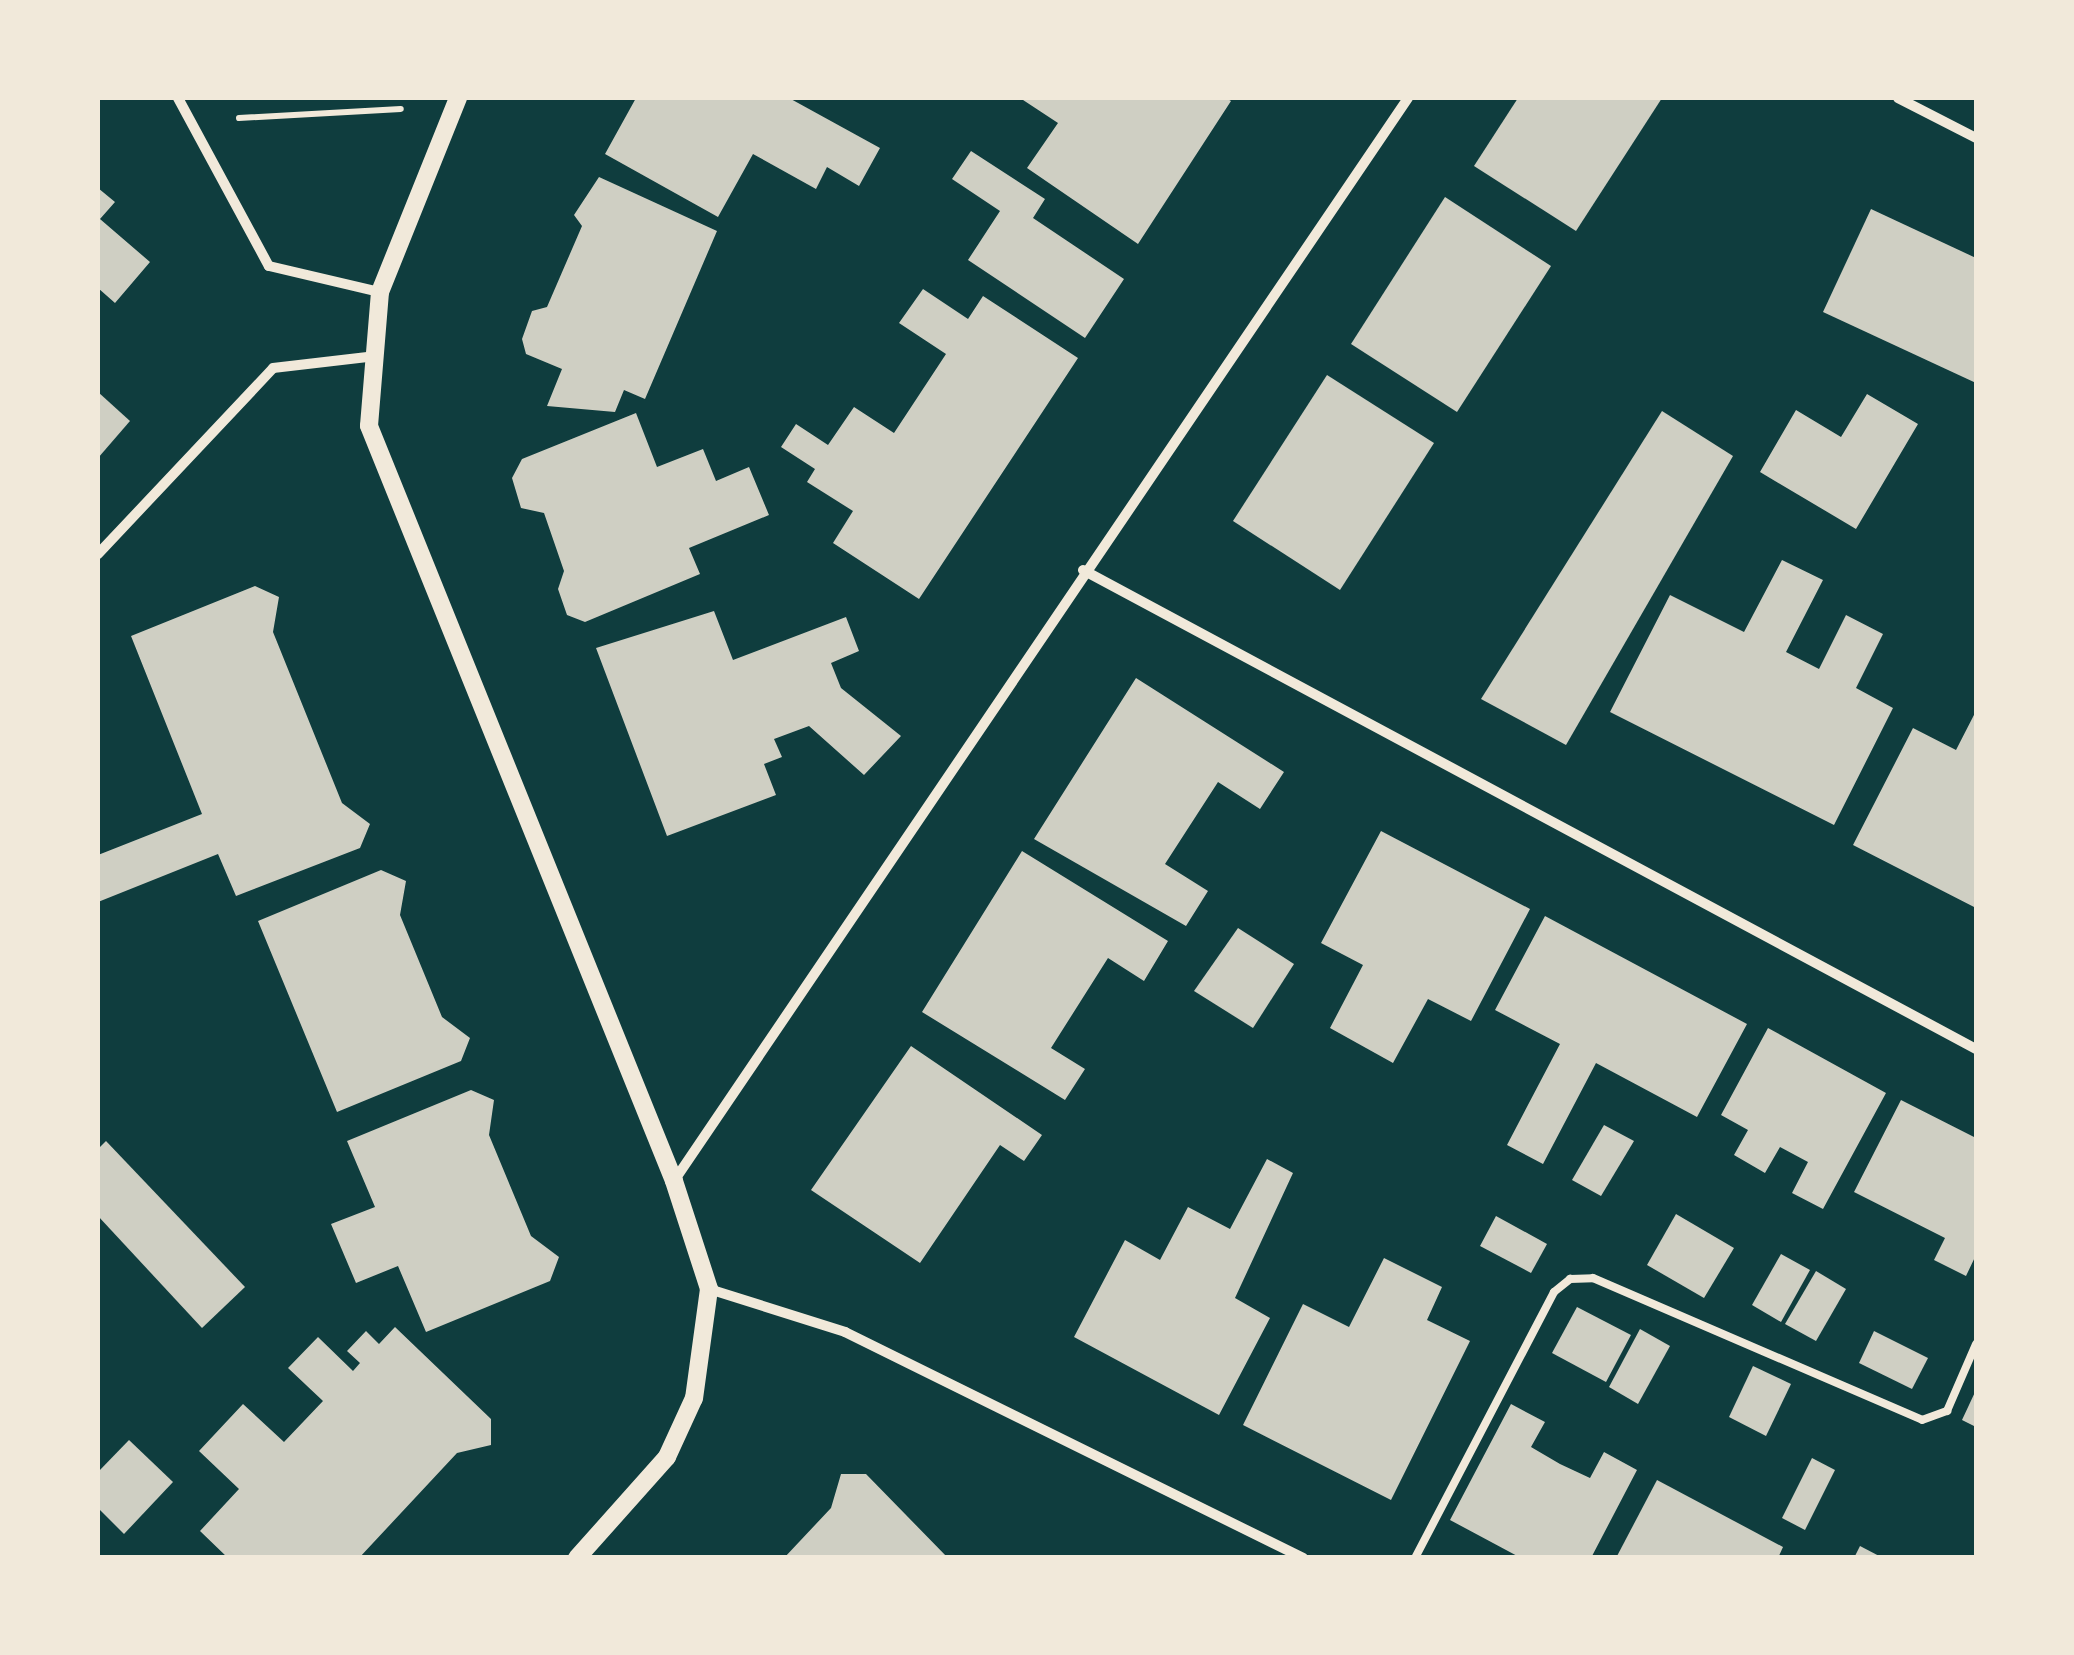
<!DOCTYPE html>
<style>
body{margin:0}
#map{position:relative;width:2074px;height:1655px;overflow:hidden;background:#0f3d3e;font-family:"Fira Sans",sans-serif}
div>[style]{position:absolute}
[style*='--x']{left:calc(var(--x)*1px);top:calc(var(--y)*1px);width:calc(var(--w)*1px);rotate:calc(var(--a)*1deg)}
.building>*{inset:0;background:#cfcfc3}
.path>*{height:6px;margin:-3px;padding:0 3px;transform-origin:3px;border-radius:3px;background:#f1e9da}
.service>*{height:8px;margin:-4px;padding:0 4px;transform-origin:4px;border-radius:4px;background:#f1e9da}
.minor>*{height:10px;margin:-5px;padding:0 5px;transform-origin:5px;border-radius:5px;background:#f1e9da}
.tertiary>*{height:18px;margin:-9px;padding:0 9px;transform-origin:9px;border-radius:9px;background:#f1e9da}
span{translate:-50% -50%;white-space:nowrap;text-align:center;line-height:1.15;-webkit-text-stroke:10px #f1e9da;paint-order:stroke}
.frame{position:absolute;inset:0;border:100px solid #f1e9da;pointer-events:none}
</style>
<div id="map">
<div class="building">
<div style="clip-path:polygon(636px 98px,789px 98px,880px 148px,859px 186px,827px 167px,816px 189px,753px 154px,718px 217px,605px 154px)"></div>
<div style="clip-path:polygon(1020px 98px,1226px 98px,1231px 101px,1138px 244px,1027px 168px,1058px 123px)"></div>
<div style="clip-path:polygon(1518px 98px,1662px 98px,1576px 231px,1474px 166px)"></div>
<div style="clip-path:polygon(971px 151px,1045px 199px,1033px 218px,1124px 279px,1085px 338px,968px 260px,1000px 211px,952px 179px)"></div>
<div style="clip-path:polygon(599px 177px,717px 231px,645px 399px,624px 390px,615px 412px,547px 406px,562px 369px,526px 354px,522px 339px,532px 311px,547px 307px,582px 226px,574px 215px)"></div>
<div style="clip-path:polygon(98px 188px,115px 202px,100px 219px,150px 262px,115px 303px,98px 288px)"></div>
<div style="clip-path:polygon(1445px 197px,1551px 266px,1457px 412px,1351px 344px)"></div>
<div style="clip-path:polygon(1871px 209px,1976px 258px,1976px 383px,1823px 312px)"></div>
<div style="clip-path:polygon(923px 289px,968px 319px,983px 296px,1078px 358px,919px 599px,833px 543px,853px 511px,807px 482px,815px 469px,781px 447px,796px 424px,828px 445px,854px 407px,894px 433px,946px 354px,899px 323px)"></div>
<div style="clip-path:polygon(1327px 375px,1434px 443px,1340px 590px,1233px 521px)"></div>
<div style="clip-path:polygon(98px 392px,130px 421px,98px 458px)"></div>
<div style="clip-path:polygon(1867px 394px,1918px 424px,1856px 529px,1760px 472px,1796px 410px,1841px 437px)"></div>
<div style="clip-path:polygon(1662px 411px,1733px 456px,1566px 745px,1481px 699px)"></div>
<div style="clip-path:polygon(636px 413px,657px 467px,703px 449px,716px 481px,749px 467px,769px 515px,689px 548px,700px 574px,585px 622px,567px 615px,558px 589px,564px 571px,544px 513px,521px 508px,512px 478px,522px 459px)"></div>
<div style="clip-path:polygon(1782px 560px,1823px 580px,1786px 652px,1819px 669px,1846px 615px,1883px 634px,1856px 688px,1893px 708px,1834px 825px,1610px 712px,1670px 595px,1744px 632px)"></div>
<div style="clip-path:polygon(255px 586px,279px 597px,273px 632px,342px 803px,370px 824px,360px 848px,236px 896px,218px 854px,98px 902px,98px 855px,202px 814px,131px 636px)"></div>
<div style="clip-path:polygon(714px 611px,733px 660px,846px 617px,859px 651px,831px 663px,841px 688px,901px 736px,864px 775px,809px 726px,774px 739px,782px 757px,764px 764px,776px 795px,667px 836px,596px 648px)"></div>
<div style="clip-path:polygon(1136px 678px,1284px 772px,1260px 809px,1218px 782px,1165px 864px,1208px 891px,1186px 926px,1034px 839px)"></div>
<div style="clip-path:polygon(1976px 711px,1976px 908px,1853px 845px,1913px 728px,1956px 750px)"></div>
<div style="clip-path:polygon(1381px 831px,1530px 909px,1471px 1021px,1428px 999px,1393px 1063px,1330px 1028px,1363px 965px,1321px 943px)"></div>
<div style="clip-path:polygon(1022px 851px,1168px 941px,1144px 981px,1108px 958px,1051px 1048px,1085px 1069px,1065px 1100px,922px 1012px)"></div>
<div style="clip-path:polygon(381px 870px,406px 881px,400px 915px,442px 1017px,470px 1038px,461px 1061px,337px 1112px,258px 921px)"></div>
<div style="clip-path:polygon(1545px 916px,1747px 1024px,1697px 1117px,1596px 1063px,1543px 1164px,1507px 1145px,1560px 1044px,1495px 1010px)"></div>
<div style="clip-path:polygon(1238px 928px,1294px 964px,1253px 1028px,1194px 991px)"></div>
<div style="clip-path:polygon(1768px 1028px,1886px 1093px,1823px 1209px,1792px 1193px,1808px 1162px,1780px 1147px,1765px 1173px,1734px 1155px,1748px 1130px,1721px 1115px)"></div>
<div style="clip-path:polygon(911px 1046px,1042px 1135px,1024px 1161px,1000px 1145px,920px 1263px,811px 1190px)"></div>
<div style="clip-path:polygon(471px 1090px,494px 1100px,489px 1135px,531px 1236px,559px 1257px,550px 1281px,426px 1332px,398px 1266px,356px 1283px,331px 1224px,375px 1207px,347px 1141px)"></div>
<div style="clip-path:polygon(1901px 1100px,1976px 1138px,1976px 1255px,1966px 1276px,1934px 1260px,1945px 1238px,1854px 1192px)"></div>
<div style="clip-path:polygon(1604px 1125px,1634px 1141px,1601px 1196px,1572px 1180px)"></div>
<div style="clip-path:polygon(106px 1141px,245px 1287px,202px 1328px,98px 1216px,98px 1149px)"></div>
<div style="clip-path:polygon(1267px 1159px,1293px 1173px,1235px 1298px,1270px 1318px,1219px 1415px,1074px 1337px,1125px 1240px,1160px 1260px,1188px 1207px,1230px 1229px)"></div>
<div style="clip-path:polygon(1676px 1214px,1734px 1248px,1704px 1298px,1647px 1265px)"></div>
<div style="clip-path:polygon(1496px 1216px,1547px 1244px,1531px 1273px,1480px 1246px)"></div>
<div style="clip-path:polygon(1781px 1254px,1810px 1270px,1781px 1322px,1752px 1305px)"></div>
<div style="clip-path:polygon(1384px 1258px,1442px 1287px,1427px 1320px,1470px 1341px,1391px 1500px,1243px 1425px,1303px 1304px,1349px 1327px)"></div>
<div style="clip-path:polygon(1816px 1271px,1846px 1289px,1816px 1341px,1785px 1324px)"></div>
<div style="clip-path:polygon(1577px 1307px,1631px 1335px,1606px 1382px,1552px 1353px)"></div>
<div style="clip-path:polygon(395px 1327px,491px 1419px,491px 1445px,457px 1453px,359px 1558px,228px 1558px,200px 1531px,239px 1489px,199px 1451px,243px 1404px,284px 1442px,323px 1401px,288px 1368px,318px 1337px,353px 1371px,360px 1363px,347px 1351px,366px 1331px,379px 1344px)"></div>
<div style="clip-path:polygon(1640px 1329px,1670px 1346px,1638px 1404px,1609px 1387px)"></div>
<div style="clip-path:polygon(1874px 1331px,1928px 1358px,1912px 1389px,1859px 1363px)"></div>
<div style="clip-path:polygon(1753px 1366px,1791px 1384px,1766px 1436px,1729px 1417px)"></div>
<div style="clip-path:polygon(1976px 1390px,1976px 1427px,1962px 1420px)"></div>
<div style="clip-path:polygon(1511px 1404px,1545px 1422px,1531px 1447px,1560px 1464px,1590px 1478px,1604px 1452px,1637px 1470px,1591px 1558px,1521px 1558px,1450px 1520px)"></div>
<div style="clip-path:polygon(129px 1440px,173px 1482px,124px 1534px,98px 1508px,98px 1472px)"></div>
<div style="clip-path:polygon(1812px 1458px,1835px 1470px,1805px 1530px,1782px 1518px)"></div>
<div style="clip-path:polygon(841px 1474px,866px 1474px,948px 1558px,784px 1558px,831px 1508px)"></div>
<div style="clip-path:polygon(1657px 1480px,1783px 1547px,1778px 1558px,1616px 1558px)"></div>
<div style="clip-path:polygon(1860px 1546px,1883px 1558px,1854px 1558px)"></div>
</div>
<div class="path">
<div style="--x:239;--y:118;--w:162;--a:-3.2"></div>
</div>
<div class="service">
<div style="--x:1415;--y:1558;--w:300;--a:-62.4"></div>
<div style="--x:1554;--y:1292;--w:21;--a:-39"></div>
<div style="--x:1570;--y:1279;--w:23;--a:-2"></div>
<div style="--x:1593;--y:1278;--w:358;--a:23.3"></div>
<div style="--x:1922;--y:1420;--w:27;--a:-20"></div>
<div style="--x:1947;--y:1411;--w:73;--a:-66.6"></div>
</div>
<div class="minor">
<div style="--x:178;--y:98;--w:191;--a:61.6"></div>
<div style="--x:269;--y:266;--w:114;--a:13.2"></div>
<div style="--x:1898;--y:98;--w:88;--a:27.1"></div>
<div style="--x:98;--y:554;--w:255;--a:-46.7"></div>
<div style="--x:273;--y:368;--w:95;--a:-6.7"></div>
<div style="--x:1083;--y:570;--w:1013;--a:28.21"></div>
<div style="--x:674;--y:1181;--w:1308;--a:-55.87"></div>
<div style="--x:709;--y:1289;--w:143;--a:17.5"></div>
<div style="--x:845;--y:1332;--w:511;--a:26.26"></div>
</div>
<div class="tertiary">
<div style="--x:458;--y:98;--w:209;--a:111.9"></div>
<div style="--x:380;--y:292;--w:134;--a:94.7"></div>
<div style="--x:369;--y:426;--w:814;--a:68"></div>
<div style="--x:674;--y:1181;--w:114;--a:72"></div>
<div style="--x:709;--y:1289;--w:110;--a:97.8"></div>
<div style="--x:694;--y:1398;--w:65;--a:114.6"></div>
<div style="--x:667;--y:1457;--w:135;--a:131.7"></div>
</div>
<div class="frame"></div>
</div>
